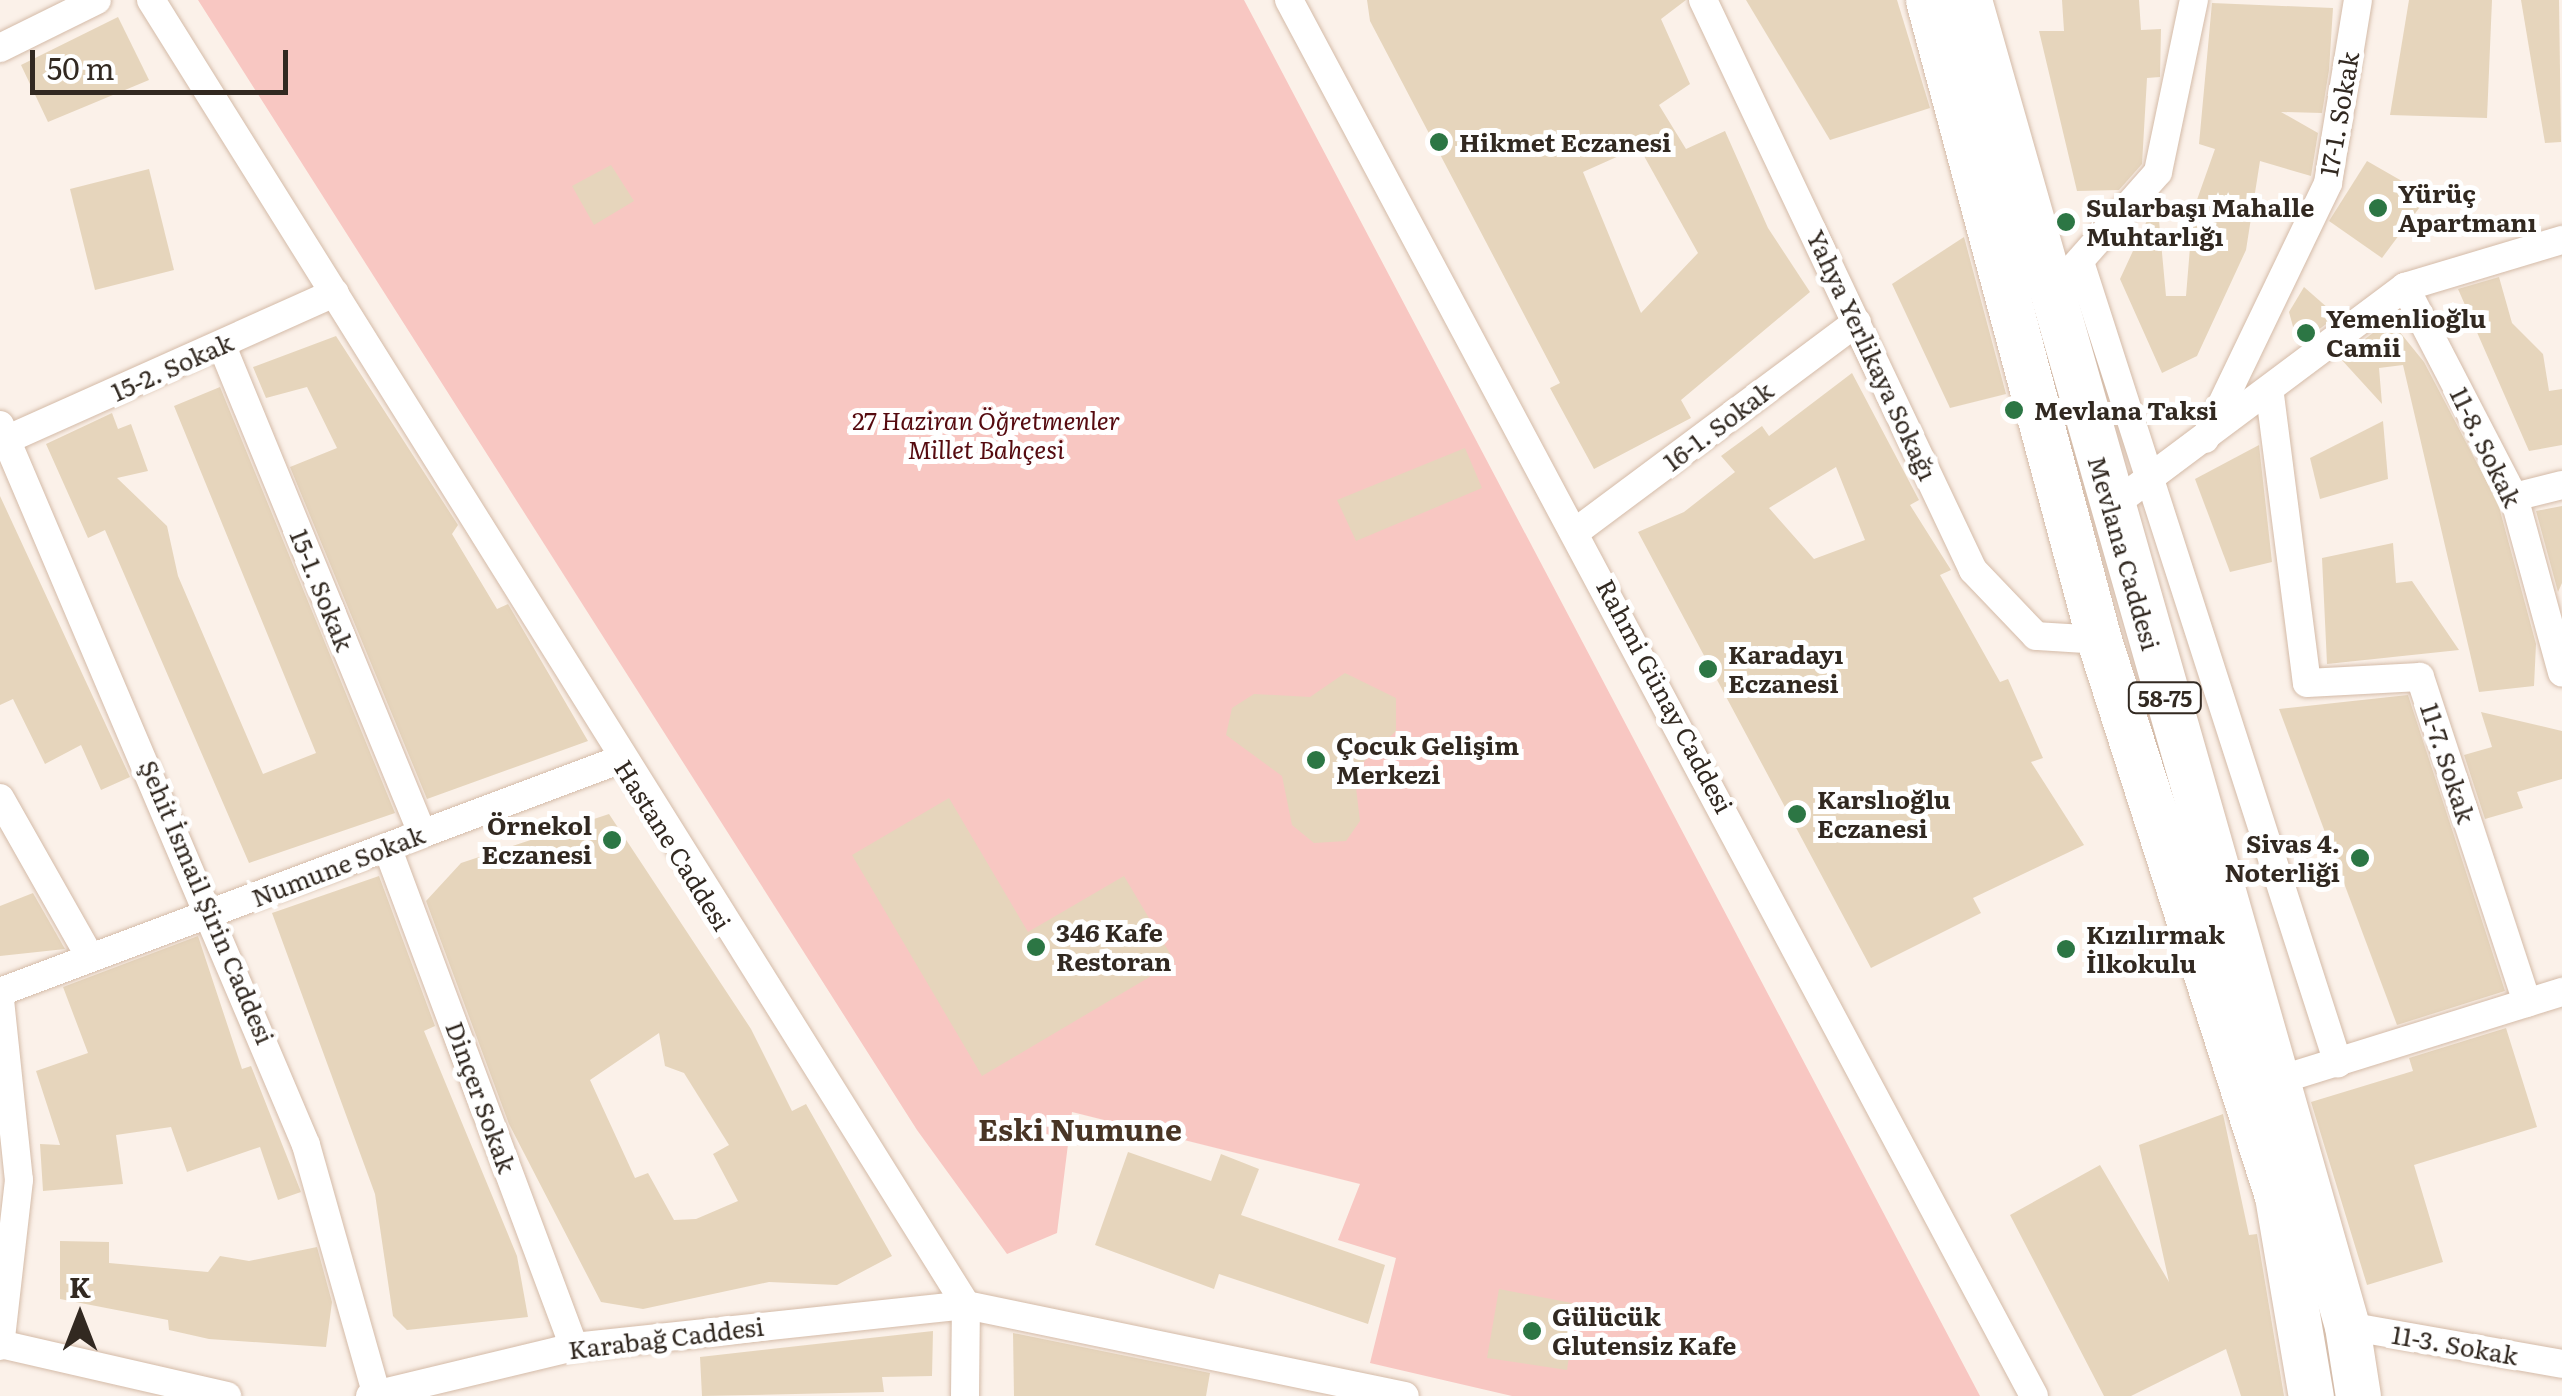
<!DOCTYPE html>
<meta charset="utf-8">
<style>
body{margin:0}
#map{position:relative;width:2562px;height:1396px;overflow:hidden;background:#fbf1e9;font-family:Literata,serif}
div>[style]{position:absolute}
[style*='--x']{left:calc(var(--x)*1px);top:calc(var(--y)*1px);width:calc(var(--w)*1px);rotate:calc(var(--a)*1deg)}
.green>*{inset:0;background:#f8c7c2}
.building>*{inset:0;background:#e6d5bc}
.roads{filter:drop-shadow(0 0 2px #d4bba8) drop-shadow(0 0 2px #d4bba8)}
.street>*{height:28px;margin:-14px;padding:0 14px;transform-origin:14px;border-radius:14px;background:#fff}
.primary>*{height:45px;margin:-22.5px;padding:0 22.5px;transform-origin:22.5px;border-radius:22.5px;background:#fff}
.dots>*{width:28px;height:28px;translate:-50% -50%;box-sizing:border-box;border:5px solid #fff;border-radius:50%}
span{translate:-50% -50%;white-space:nowrap;text-align:center;line-height:1.15;-webkit-text-stroke:10px #fff;paint-order:stroke}
.shield-label span{padding:2px 8px;background:#fff;border:2px solid;border-radius:8px;-webkit-text-stroke-width:0}
.shield-label{font-size:22px;color:#322921;font-weight:700}
.street-label{font-size:25px;color:#322921}
.poi-label{font-size:25px;color:#322921;font-weight:700}
.left{translate:0 -50%;text-align:left}
.right{translate:-100% -50%;text-align:right}
.park-label{font-size:25px;color:#550a0f;font-style:italic}
.quarter-label{font-size:30px;color:#493525;font-weight:700}
.north{position:absolute;left:30px;top:1266px;width:100px;height:100px;-webkit-text-stroke:8px #fff;paint-order:stroke;rotate:0deg;font-size:28px;font-weight:700;line-height:40px;text-align:center;color:#322921}
.north::after{content:'';display:block;margin:auto;width:35px;height:45px;background:#322921;clip-path:polygon(50% 0,100% 100%,50% 72%,0 100%)}
.scale{position:absolute;left:30px;top:50px;width:258px;height:45px;box-sizing:border-box;border:5px solid #322921;border-top:0;padding-left:12px;font-size:30px;line-height:35px;white-space:nowrap;color:#322921;-webkit-text-stroke:8px #fff;paint-order:stroke}
</style>
<div id="map">
<div class="green">
<div style="clip-path:polygon(198px 0,1244px 0,1980px 1396px,1512px 1396px,1370px 1363px,1396px 1258px,1338px 1240px,1360px 1184px,1072px 1112px,1057px 1233px,1007px 1254px,917px 1130px)"></div>
</div>
<div class="building">
<div style="clip-path:polygon(evenodd,1367px 0,1686px 0,1661px 19px,1690px 84px,1659px 105px,1686px 149px,1725px 131px,1768px 228px,1810px 292px,1681px 400px,1691px 418px,1594px 469px,1550px 388px,1560px 383px,1370px 21px,1367px 0,1639px 147px,1698px 253px,1641px 313px,1583px 172px,1639px 147px)"></div>
<div style="clip-path:polygon(1746px 0,1897px 0,1930px 108px,1830px 140px)"></div>
<div style="clip-path:polygon(2062px 0,2139px 0,2141px 30px,2161px 29px,2160px 77px,2147px 78px,2142px 164px,2119px 190px,2077px 191px,2039px 31px,2064px 31px)"></div>
<div style="clip-path:polygon(2409px 0,2492px 0,2487px 118px,2390px 115px)"></div>
<div style="clip-path:polygon(2521px 0,2559px 0,2561px 142px,2545px 143px)"></div>
<div style="clip-path:polygon(2212px 3px,2333px 8px,2329px 70px,2322px 113px,2281px 112px,2318px 133px,2311px 176px,2260px 161px,2246px 250px,2197px 356px,2162px 373px,2120px 279px,2157px 199px,2166px 296px,2186px 296px,2193px 211px,2215px 149px,2199px 144px)"></div>
<div style="clip-path:polygon(118px 17px,149px 80px,48px 122px,21px 65px)"></div>
<div style="clip-path:polygon(2367px 161px,2428px 196px,2382px 258px,2329px 221px)"></div>
<div style="clip-path:polygon(611px 165px,634px 201px,594px 225px,572px 186px)"></div>
<div style="clip-path:polygon(149px 169px,174px 270px,95px 290px,70px 189px)"></div>
<div style="clip-path:polygon(1964px 237px,2006px 394px,1950px 408px,1892px 284px)"></div>
<div style="clip-path:polygon(2499px 277px,2512px 323px,2543px 354px,2549px 391px,2562px 389px,2562px 445px,2529px 451px,2458px 289px)"></div>
<div style="clip-path:polygon(2304px 287px,2337px 316px,2298px 345px,2289px 312px)"></div>
<div style="clip-path:polygon(2390px 320px,2424px 362px,2498px 503px,2536px 644px,2534px 686px,2479px 692px,2403px 365px,2379px 368px,2382px 404px,2340px 358px)"></div>
<div style="clip-path:polygon(336px 336px,458px 525px,452px 534px,497px 609px,508px 604px,588px 741px,427px 799px,290px 467px,337px 448px,307px 387px,266px 398px,253px 367px)"></div>
<div style="clip-path:polygon(evenodd,1852px 373px,1919px 500px,1910px 505px,1951px 570px,1940px 575px,2000px 682px,2008px 679px,2043px 758px,2031px 762px,2084px 845px,1973px 898px,1981px 913px,1871px 968px,1638px 532px,1684px 512px,1735px 472px,1721px 456px,1762px 426px,1769px 436px,1852px 373px,1836px 467px,1865px 540px,1814px 559px,1769px 508px,1836px 467px)"></div>
<div style="clip-path:polygon(220px 387px,395px 813px,249px 863px,105px 530px,88px 538px,46px 444px,112px 413px,118px 429px,131px 424px,148px 471px,117px 478px,167px 526px,178px 576px,263px 774px,316px 753px,174px 406px)"></div>
<div style="clip-path:polygon(2383px 421px,2388px 479px,2320px 499px,2310px 458px)"></div>
<div style="clip-path:polygon(2259px 445px,2272px 562px,2230px 572px,2195px 479px)"></div>
<div style="clip-path:polygon(1465px 448px,1482px 488px,1356px 541px,1337px 500px)"></div>
<div style="clip-path:polygon(0 496px,130px 777px,101px 790px,81px 745px,45px 764px,13px 699px,0 705px)"></div>
<div style="clip-path:polygon(2562px 506px,2562px 583px,2558px 592px,2536px 511px)"></div>
<div style="clip-path:polygon(2393px 543px,2396px 583px,2412px 581px,2459px 650px,2327px 664px,2322px 558px)"></div>
<div style="clip-path:polygon(1345px 673px,1396px 698px,1396px 731px,1354px 771px,1360px 821px,1346px 841px,1314px 843px,1292px 825px,1282px 776px,1226px 735px,1232px 708px,1254px 694px,1310px 697px)"></div>
<div style="clip-path:polygon(2408px 695px,2505px 991px,2397px 1025px,2279px 709px)"></div>
<div style="clip-path:polygon(2481px 712px,2562px 731px,2562px 779px,2517px 792px,2523px 808px,2485px 819px,2464px 755px,2492px 747px)"></div>
<div style="clip-path:polygon(949px 798px,1028px 932px,1124px 876px,1175px 962px,982px 1076px,852px 855px)"></div>
<div style="clip-path:polygon(evenodd,609px 814px,751px 1029px,792px 1111px,806px 1104px,892px 1256px,837px 1285px,769px 1282px,643px 1309px,601px 1302px,509px 1124px,426px 901px,461px 863px,609px 814px,659px 1033px,665px 1066px,684px 1073px,729px 1145px,713px 1154px,738px 1201px,696px 1219px,674px 1220px,648px 1173px,635px 1178px,590px 1080px,659px 1033px)"></div>
<div style="clip-path:polygon(379px 876px,435px 1026px,424px 1031px,517px 1256px,528px 1317px,407px 1330px,393px 1316px,375px 1194px,272px 913px)"></div>
<div style="clip-path:polygon(33px 893px,65px 949px,0 956px,0 906px)"></div>
<div style="clip-path:polygon(198px 936px,242px 1069px,251px 1066px,301px 1192px,278px 1200px,260px 1147px,187px 1172px,171px 1127px,116px 1135px,123px 1184px,43px 1191px,40px 1144px,60px 1145px,36px 1071px,88px 1053px,63px 987px)"></div>
<div style="clip-path:polygon(2506px 1028px,2537px 1127px,2414px 1165px,2443px 1262px,2367px 1285px,2311px 1102px,2413px 1071px,2409px 1058px)"></div>
<div style="clip-path:polygon(2223px 1114px,2249px 1235px,2257px 1234px,2284px 1396px,2241px 1396px,2226px 1349px,2131px 1396px,2104px 1396px,2010px 1215px,2100px 1165px,2169px 1282px,2139px 1145px)"></div>
<div style="clip-path:polygon(1128px 1152px,1211px 1181px,1221px 1154px,1259px 1169px,1241px 1215px,1385px 1265px,1368px 1324px,1219px 1274px,1214px 1289px,1095px 1245px)"></div>
<div style="clip-path:polygon(60px 1241px,109px 1242px,109px 1263px,208px 1272px,220px 1256px,249px 1261px,317px 1247px,332px 1302px,326px 1347px,209px 1339px,169px 1330px,168px 1320px,60px 1299px)"></div>
<div style="clip-path:polygon(1499px 1289px,1577px 1304px,1567px 1370px,1487px 1358px)"></div>
<div style="clip-path:polygon(933px 1331px,932px 1376px,882px 1377px,884px 1392px,702px 1396px,700px 1357px)"></div>
<div style="clip-path:polygon(1013px 1333px,1210px 1373px,1206px 1396px,1014px 1396px)"></div>
</div>
<div class="roads">
<div class="street">
<div style="--x:151;--y:0;--w:1539;--a:58.01"></div>
<div style="--x:1289;--y:0;--w:1582;--a:61.91"></div>
<div style="--x:1703;--y:0;--w:631;--a:64.65"></div>
<div style="--x:1973;--y:570;--w:91;--a:46.3"></div>
<div style="--x:2036;--y:636;--w:63;--a:3.6"></div>
<div style="--x:0;--y:48;--w:108;--a:-26.3"></div>
<div style="--x:2080;--y:262;--w:842;--a:72.15"></div>
<div style="--x:2067;--y:275;--w:137;--a:-48.5"></div>
<div style="--x:2158;--y:172;--w:176;--a:-78.2"></div>
<div style="--x:2405;--y:287;--w:237;--a:62.6"></div>
<div style="--x:2514;--y:497;--w:182;--a:74.7"></div>
<div style="--x:222;--y:346;--w:526;--a:67.67"></div>
<div style="--x:2270;--y:395;--w:290;--a:82.7"></div>
<div style="--x:2307;--y:683;--w:113;--a:-3"></div>
<div style="--x:2420;--y:677;--w:343;--a:71.8"></div>
<div style="--x:0;--y:425;--w:782;--a:66.97"></div>
<div style="--x:306;--y:1145;--w:257;--a:74.2"></div>
<div style="--x:8;--y:439;--w:358;--a:-24.1"></div>
<div style="--x:2205;--y:439;--w:284;--a:-64.3"></div>
<div style="--x:2328;--y:183;--w:185;--a:-80.7"></div>
<div style="--x:2514;--y:497;--w:49;--a:-14"></div>
<div style="--x:2112;--y:506;--w:366;--a:-36.8"></div>
<div style="--x:2405;--y:287;--w:164;--a:-16.7"></div>
<div style="--x:1578;--y:530;--w:348;--a:-36.7"></div>
<div style="--x:0;--y:798;--w:180;--a:60.5"></div>
<div style="--x:387;--y:847;--w:534;--a:69.49"></div>
<div style="--x:0;--y:992;--w:661;--a:-20.55"></div>
<div style="--x:0;--y:1000;--w:181;--a:84"></div>
<div style="--x:19;--y:1180;--w:167;--a:96.5"></div>
<div style="--x:2276;--y:1081;--w:300;--a:-17.3"></div>
<div style="--x:2347;--y:1326;--w:218;--a:10"></div>
<div style="--x:0;--y:1344;--w:233;--a:12.9"></div>
<div style="--x:370;--y:1396;--w:210;--a:-13.5"></div>
<div style="--x:574;--y:1347;--w:394;--a:-6.1"></div>
<div style="--x:966;--y:1305;--w:448;--a:11.7"></div>
<div style="--x:965;--y:1396;--w:91;--a:-89.4"></div>
</div>
<div class="primary">
<div style="--x:1928;--y:0;--w:662;--a:75.04"></div>
<div style="--x:2099;--y:640;--w:584;--a:72.25"></div>
<div style="--x:2277;--y:1196;--w:203;--a:80.4"></div>
<div style="--x:1969;--y:0;--w:1379;--a:74.09"></div>
<div style="--x:2347;--y:1326;--w:71;--a:81.1"></div>
</div>
</div>
<div class="dots">
<div style="left:1439px;top:142px;background:#2c7644"></div>
<div style="left:2378px;top:208px;background:#2c7644"></div>
<div style="left:2066px;top:222px;background:#2c7644"></div>
<div style="left:2306px;top:333px;background:#2c7644"></div>
<div style="left:2014px;top:410px;background:#2c7644"></div>
<div style="left:1708px;top:669px;background:#2c7644"></div>
<div style="left:1316px;top:760px;background:#2c7644"></div>
<div style="left:1797px;top:814px;background:#2c7644"></div>
<div style="left:612px;top:840px;background:#2c7644"></div>
<div style="left:2360px;top:858px;background:#2c7644"></div>
<div style="left:1036px;top:947px;background:#2c7644"></div>
<div style="left:2066px;top:949px;background:#2c7644"></div>
<div style="left:1532px;top:1331px;background:#2c7644"></div>
</div>
<div class="shield-label">
<span style="left:2165px;top:698px">58-75</span>
</div>
<div class="street-label">
<span style="left:2339px;top:114px;rotate:-80deg">17-1. Sokak</span>
<span style="left:1872px;top:355px;rotate:65deg">Yahya Yerlikaya Sokağı</span>
<span style="left:172px;top:367px;rotate:-24deg">15-2. Sokak</span>
<span style="left:1718px;top:426px;rotate:-37deg">16-1. Sokak</span>
<span style="left:2486px;top:447px;rotate:64deg">11-8. Sokak</span>
<span style="left:2124px;top:553px;rotate:74deg">Mevlana Caddesi</span>
<span style="left:322px;top:590px;rotate:68deg">15-1. Sokak</span>
<span style="left:1665px;top:696px;rotate:62deg">Rahmi Günay Caddesi</span>
<span style="left:2448px;top:763px;rotate:72deg">11-7. Sokak</span>
<span style="left:673px;top:845px;rotate:58deg">Hastane Caddesi</span>
<span style="left:338px;top:866px;rotate:-21deg">Numune Sokak</span>
<span style="left:207px;top:902px;rotate:67deg">Şehit İsmail Şirin Caddesi</span>
<span style="left:481px;top:1097px;rotate:70deg">Dinçer Sokak</span>
<span style="left:666px;top:1338px;rotate:-7deg">Karabağ Caddesi</span>
<span style="left:2455px;top:1345px;rotate:10deg">11-3. Sokak</span>
</div>
<div class="poi-label">
<span class="left" style="left:1459px;top:142px">Hikmet Eczanesi</span>
<span class="left" style="left:2398px;top:208px">Yürüç<br>Apartmanı</span>
<span class="left" style="left:2086px;top:222px">Sularbaşı Mahalle<br>Muhtarlığı</span>
<span class="left" style="left:2326px;top:333px">Yemenlioğlu<br>Camii</span>
<span class="left" style="left:2034px;top:410px">Mevlana Taksi</span>
<span class="left" style="left:1728px;top:669px">Karadayı<br>Eczanesi</span>
<span class="left" style="left:1336px;top:760px">Çocuk Gelişim<br>Merkezi</span>
<span class="left" style="left:1817px;top:814px">Karslıoğlu<br>Eczanesi</span>
<span class="right" style="left:592px;top:840px">Örnekol<br>Eczanesi</span>
<span class="right" style="left:2340px;top:858px">Sivas 4.<br>Noterliği</span>
<span class="left" style="left:1056px;top:947px">346 Kafe<br>Restoran</span>
<span class="left" style="left:2086px;top:949px">Kızılırmak<br>İlkokulu</span>
<span class="left" style="left:1552px;top:1331px">Gülücük<br>Glutensiz Kafe</span>
</div>
<div class="park-label">
<span style="left:986px;top:435px">27 Haziran Öğretmenler<br>Millet Bahçesi</span>
</div>
<div class="quarter-label">
<span style="left:1080px;top:1128px">Eski Numune</span>
</div>
<div class="north">K</div>
<div class="scale">50 m</div>
</div>
